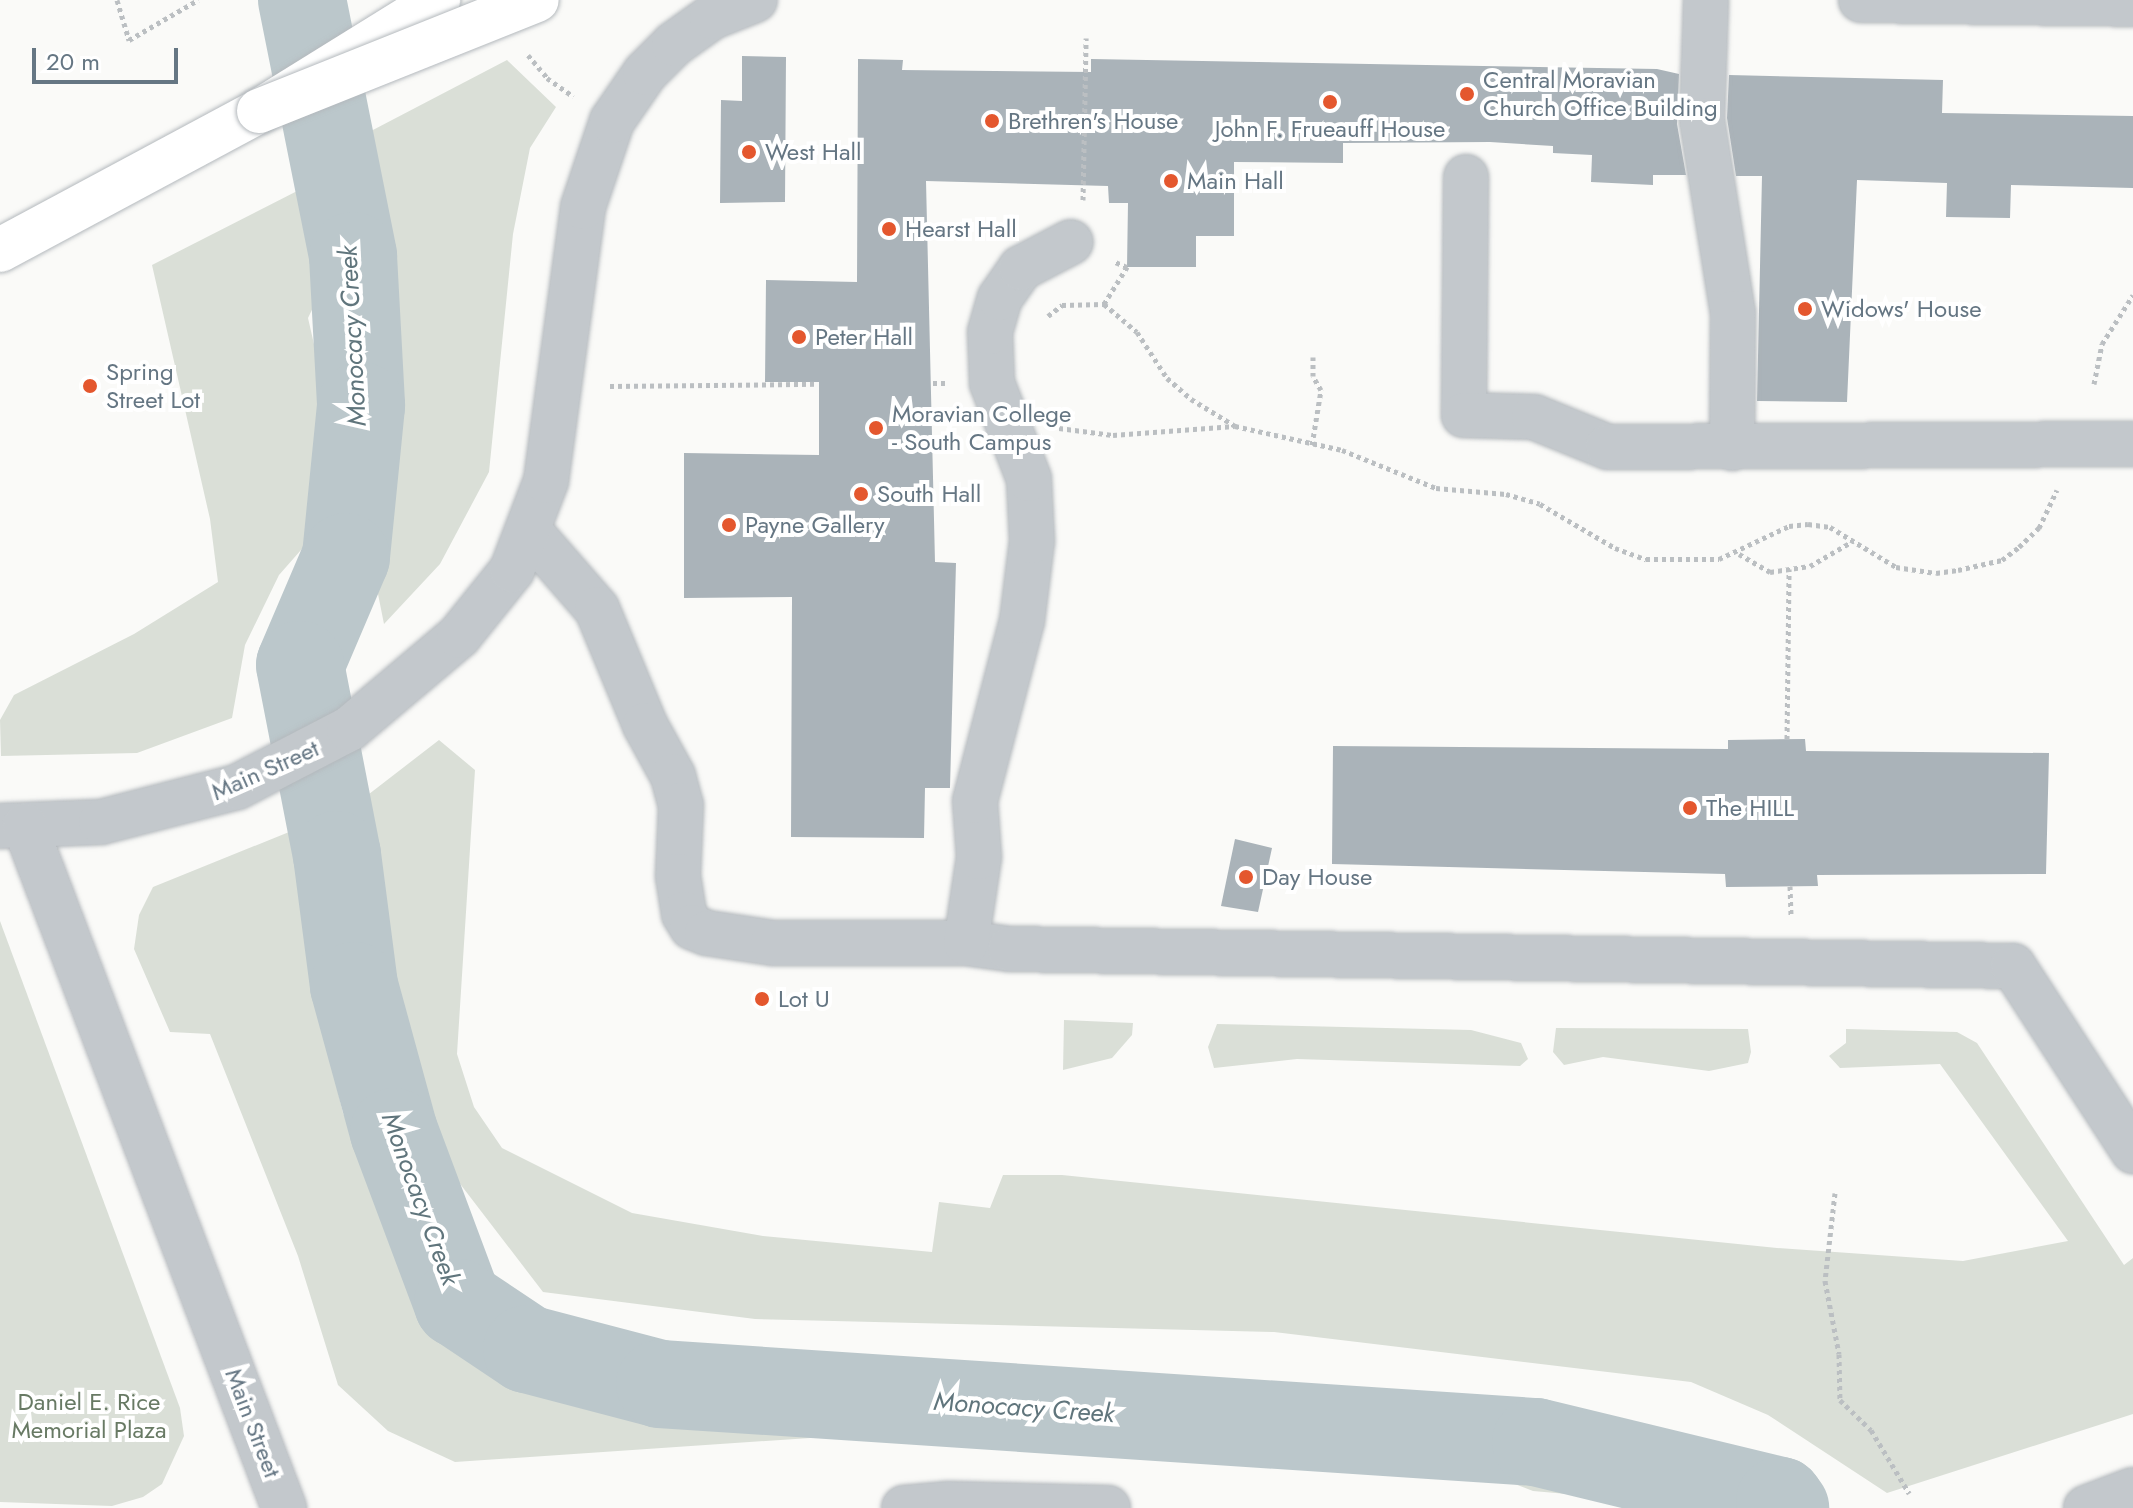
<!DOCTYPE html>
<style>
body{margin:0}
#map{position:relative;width:2133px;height:1508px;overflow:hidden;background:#fafaf8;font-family:Jost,sans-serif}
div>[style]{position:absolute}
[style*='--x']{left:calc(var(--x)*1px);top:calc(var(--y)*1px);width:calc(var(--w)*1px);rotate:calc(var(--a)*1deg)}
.green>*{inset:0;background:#dadfd7}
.river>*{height:88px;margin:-44px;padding:0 44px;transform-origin:44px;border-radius:44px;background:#bbc7cb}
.building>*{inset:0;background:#aab3b9}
.path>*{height:5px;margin-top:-2.5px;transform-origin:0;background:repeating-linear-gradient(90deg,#bbbfc2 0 4px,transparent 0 8px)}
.roads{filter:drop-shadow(0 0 2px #b4b9bd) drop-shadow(0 0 2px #b4b9bd)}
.minor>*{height:44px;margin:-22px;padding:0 22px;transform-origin:22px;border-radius:22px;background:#c3c8cc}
.highway>*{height:44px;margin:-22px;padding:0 22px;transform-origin:22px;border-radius:22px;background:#fff}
.bridges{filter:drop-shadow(0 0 2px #b4b9bd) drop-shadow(0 0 2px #b4b9bd)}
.highway-bridge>*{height:44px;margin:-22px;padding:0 22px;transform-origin:22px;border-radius:22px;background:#fff}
.dots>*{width:22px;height:22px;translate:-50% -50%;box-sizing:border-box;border:4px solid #fff;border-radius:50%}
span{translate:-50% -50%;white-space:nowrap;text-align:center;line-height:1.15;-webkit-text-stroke:8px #fff;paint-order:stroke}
.poi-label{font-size:24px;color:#657683}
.left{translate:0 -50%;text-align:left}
.street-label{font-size:24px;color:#657683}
.park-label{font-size:24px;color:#687a64}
.water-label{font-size:26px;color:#60757c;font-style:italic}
.scale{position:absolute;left:32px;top:48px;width:146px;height:36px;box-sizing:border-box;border:4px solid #657683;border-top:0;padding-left:10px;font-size:24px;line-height:28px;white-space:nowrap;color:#657683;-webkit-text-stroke:6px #fff;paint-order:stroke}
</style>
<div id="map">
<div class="green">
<div style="clip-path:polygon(507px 60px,556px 107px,530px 148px,513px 234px,489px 472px,440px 564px,384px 624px,371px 559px,389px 453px,387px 283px,348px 143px)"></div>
<div style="clip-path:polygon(305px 187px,324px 285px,308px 318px,329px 410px,323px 525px,279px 575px,245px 645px,232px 718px,137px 753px,1px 756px,0 720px,14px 695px,134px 634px,218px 582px,210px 519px,152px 265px)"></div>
<div style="clip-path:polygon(439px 740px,475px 770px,457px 1054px,474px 1107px,502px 1148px,632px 1213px,763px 1236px,932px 1252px,939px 1202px,990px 1208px,1003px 1175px,1062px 1175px,1777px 1248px,1963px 1261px,2068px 1241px,1940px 1064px,1840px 1068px,1829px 1056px,1846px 1043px,1846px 1029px,1957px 1032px,1977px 1043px,2124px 1265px,2133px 1258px,2133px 1414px,1887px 1493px,1768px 1415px,1691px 1382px,1274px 1332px,755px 1319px,543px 1292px,451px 1172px,399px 1043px,365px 886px,360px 801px)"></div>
<div style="clip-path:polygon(294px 830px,308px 965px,343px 1113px,415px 1274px,468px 1352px,567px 1402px,776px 1417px,975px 1416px,1102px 1423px,1546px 1464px,1668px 1503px,1533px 1491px,1467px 1466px,1017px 1424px,455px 1462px,388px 1431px,338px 1385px,298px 1256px,210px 1034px,170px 1032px,134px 949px,139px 915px,153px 887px)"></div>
<div style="clip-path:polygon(0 921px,180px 1408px,184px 1436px,162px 1484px,143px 1497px,112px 1506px,0 1502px)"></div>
<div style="clip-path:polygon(1064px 1020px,1133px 1023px,1132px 1035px,1112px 1058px,1063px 1070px)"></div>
<div style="clip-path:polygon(1217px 1024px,1471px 1030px,1521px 1043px,1528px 1059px,1520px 1066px,1297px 1059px,1214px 1068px,1208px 1047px)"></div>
<div style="clip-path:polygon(1556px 1028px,1748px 1029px,1751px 1052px,1748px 1063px,1709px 1071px,1603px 1057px,1564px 1065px,1553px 1052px)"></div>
</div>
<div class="river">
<div style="--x:302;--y:0;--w:261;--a:78.7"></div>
<div style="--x:353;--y:256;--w:150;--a:86.9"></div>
<div style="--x:361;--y:406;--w:152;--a:95.7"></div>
<div style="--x:346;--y:557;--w:117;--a:113.1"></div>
<div style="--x:300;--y:665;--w:194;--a:79"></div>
<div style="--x:337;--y:855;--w:132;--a:82.6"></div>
<div style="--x:354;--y:986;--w:151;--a:74.7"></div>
<div style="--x:394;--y:1132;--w:183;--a:69.5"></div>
<div style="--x:458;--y:1303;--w:83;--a:33.7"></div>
<div style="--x:527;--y:1349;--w:138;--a:14.7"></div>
<div style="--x:660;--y:1384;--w:878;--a:3.79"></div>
<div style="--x:1536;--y:1442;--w:251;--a:13.6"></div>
<div style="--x:1780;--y:1501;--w:9;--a:54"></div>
</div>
<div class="building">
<div style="clip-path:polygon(742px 56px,786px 57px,785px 202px,720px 203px,721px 100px,742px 101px)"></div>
<div style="clip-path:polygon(858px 59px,903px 60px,902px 70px,1091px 72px,1091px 59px,1657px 69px,1679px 74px,1677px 124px,1686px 175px,1653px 175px,1653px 185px,1591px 182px,1592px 155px,1553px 153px,1553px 146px,1490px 142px,1343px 143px,1343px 163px,1234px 162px,1234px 236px,1196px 236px,1196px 267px,1127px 267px,1128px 203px,1109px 203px,1108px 186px,926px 181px,935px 562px,956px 563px,950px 788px,925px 788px,924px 838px,791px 837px,792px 597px,684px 598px,684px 453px,819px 455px,819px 382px,765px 382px,766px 280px,857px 282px)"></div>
<div style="clip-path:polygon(1729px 75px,1943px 80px,1942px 113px,2133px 116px,2133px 188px,2011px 185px,2010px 218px,1946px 217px,1947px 183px,1857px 180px,1847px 402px,1757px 401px,1762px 176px,1736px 176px,1727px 118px)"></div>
<div style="clip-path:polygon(1805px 739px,1806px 751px,2049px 753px,2046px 874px,1817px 875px,1818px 886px,1726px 887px,1725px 874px,1332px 864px,1333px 746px,1728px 749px,1728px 740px)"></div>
<div style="clip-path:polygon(1235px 839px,1272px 848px,1258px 912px,1221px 906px)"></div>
</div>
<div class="path">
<div style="--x:117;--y:0;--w:42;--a:73.3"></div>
<div style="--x:129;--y:40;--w:80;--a:-30.1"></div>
<div style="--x:528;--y:55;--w:30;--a:50"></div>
<div style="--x:547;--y:78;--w:32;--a:35"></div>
<div style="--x:1083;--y:200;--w:162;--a:-88.9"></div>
<div style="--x:1104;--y:304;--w:44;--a:-58.1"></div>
<div style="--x:1127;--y:267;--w:15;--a:-157"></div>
<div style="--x:1048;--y:316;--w:18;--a:-38"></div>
<div style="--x:1062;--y:305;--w:42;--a:-1.4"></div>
<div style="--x:1104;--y:304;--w:43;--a:40.3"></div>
<div style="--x:1137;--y:332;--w:55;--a:56.9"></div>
<div style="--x:1167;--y:378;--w:32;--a:41"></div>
<div style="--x:1191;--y:399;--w:52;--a:31.5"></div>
<div style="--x:1235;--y:426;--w:110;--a:12.6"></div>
<div style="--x:1342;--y:450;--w:101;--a:22"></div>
<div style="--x:1436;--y:488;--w:70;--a:4.9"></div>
<div style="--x:1506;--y:494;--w:35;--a:16"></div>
<div style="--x:1540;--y:504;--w:87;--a:30.4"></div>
<div style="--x:1615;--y:548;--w:33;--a:20"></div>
<div style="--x:1646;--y:559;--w:73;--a:0"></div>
<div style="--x:1719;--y:559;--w:77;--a:-25.2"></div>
<div style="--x:1789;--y:526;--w:19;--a:-6"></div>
<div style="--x:1808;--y:524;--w:22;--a:8"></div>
<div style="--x:1830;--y:527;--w:77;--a:31.2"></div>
<div style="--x:1896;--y:567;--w:40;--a:8.5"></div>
<div style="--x:1936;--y:573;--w:22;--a:-8"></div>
<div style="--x:1958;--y:570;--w:45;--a:-12.8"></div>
<div style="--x:2002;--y:560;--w:21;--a:-37"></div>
<div style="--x:2019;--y:547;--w:28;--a:-44"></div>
<div style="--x:2039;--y:528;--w:42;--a:-64.7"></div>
<div style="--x:933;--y:383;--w:14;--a:0"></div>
<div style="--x:2094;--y:384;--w:41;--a:-78.7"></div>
<div style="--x:2102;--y:344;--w:58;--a:-57.7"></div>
<div style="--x:610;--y:386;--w:207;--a:-0.6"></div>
<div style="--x:1059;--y:428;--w:54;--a:7.4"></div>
<div style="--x:1113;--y:435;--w:122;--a:-4.2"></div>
<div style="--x:1312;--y:445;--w:56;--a:-80.7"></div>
<div style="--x:1321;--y:390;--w:16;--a:-120"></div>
<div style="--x:1313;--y:376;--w:19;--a:-90"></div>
<div style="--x:1739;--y:554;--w:36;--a:30"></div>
<div style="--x:1770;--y:572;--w:40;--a:-8.5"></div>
<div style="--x:1810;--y:566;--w:50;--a:-30.2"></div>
<div style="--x:1787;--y:739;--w:170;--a:-89.3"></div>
<div style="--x:1790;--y:886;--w:30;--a:88"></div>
<div style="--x:1835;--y:1193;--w:89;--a:96.5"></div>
<div style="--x:1825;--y:1281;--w:74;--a:79.1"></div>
<div style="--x:1839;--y:1354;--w:46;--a:88.8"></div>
<div style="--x:1840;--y:1400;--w:43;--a:44.1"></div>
<div style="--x:1871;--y:1430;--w:74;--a:58.9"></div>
</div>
<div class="roads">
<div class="minor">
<div style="--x:1706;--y:0;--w:120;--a:91.9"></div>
<div style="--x:1702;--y:120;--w:195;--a:80.9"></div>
<div style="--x:1733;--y:313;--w:135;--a:90.4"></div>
<div style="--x:1861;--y:0;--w:272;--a:0.8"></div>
<div style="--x:1466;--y:177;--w:238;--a:90.5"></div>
<div style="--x:1464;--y:415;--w:70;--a:1.6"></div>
<div style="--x:1534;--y:417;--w:80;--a:22.1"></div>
<div style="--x:1608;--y:447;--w:525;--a:-0.33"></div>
<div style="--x:530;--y:532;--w:102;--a:49"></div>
<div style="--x:597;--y:609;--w:126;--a:67.5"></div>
<div style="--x:645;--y:725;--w:58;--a:61.2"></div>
<div style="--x:673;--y:776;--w:30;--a:75"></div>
<div style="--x:681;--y:805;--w:71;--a:92.4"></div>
<div style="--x:678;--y:876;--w:38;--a:81"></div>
<div style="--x:684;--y:914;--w:15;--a:58"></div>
<div style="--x:692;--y:927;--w:16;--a:22"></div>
<div style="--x:707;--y:933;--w:67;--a:8.6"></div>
<div style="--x:773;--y:943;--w:193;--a:0"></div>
<div style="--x:966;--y:943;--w:44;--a:7.8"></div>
<div style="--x:1010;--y:949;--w:1003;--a:0.97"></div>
<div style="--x:2013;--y:966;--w:221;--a:57"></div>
<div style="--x:0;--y:826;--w:101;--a:-2.3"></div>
<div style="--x:101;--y:822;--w:140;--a:-14.4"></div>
<div style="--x:237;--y:787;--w:126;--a:-27.4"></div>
<div style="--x:349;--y:729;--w:144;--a:-40.2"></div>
<div style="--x:459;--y:636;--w:85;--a:-51.2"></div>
<div style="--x:512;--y:570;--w:95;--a:-69.1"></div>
<div style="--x:546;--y:481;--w:276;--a:-82.3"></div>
<div style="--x:583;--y:207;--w:91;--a:-71.4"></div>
<div style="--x:612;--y:121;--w:58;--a:-55.5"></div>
<div style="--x:645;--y:73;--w:41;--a:-45"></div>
<div style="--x:674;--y:44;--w:47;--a:-35.4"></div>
<div style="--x:712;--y:17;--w:46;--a:-21.6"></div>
<div style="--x:25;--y:826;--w:730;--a:69.2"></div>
<div style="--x:966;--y:943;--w:87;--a:-81.4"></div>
<div style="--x:979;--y:857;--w:56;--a:-94.1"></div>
<div style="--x:975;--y:801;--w:186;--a:-75.4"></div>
<div style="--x:1022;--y:621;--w:81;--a:-82.9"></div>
<div style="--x:1032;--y:541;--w:62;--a:-92.8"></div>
<div style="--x:1029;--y:479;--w:103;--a:-111.1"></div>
<div style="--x:992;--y:383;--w:51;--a:-92.2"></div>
<div style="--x:990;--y:332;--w:35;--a:-74"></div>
<div style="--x:1000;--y:298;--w:37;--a:-55"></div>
<div style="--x:1021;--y:268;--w:56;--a:-27.5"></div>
<div style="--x:904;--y:1508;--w:45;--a:-5.1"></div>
<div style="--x:949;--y:1504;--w:159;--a:1.4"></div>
<div style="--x:2086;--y:1508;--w:50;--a:-21"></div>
</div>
<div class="highway">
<div style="--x:0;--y:250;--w:294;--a:-28.2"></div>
<div style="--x:259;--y:111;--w:211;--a:-31.8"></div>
</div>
</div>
<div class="bridges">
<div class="highway-bridge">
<div style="--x:259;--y:111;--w:299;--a:-21.8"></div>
</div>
</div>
<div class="dots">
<div style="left:1467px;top:94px;background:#e4572e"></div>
<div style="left:1330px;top:102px;background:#e4572e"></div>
<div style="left:992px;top:121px;background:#e4572e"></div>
<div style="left:749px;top:152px;background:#e4572e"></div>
<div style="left:1171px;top:181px;background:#e4572e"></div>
<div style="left:889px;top:229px;background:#e4572e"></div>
<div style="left:1805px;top:309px;background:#e4572e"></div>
<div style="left:799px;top:337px;background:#e4572e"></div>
<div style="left:90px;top:386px;background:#e4572e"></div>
<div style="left:876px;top:428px;background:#e4572e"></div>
<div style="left:861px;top:494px;background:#e4572e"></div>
<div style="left:729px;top:525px;background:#e4572e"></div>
<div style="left:1690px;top:808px;background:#e4572e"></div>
<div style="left:1246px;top:877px;background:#e4572e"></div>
<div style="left:762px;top:999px;background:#e4572e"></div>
</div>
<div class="poi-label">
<span class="left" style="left:1483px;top:94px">Central Moravian<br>Church Office Building</span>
<span class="left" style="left:1008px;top:121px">Brethren's House</span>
<span style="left:1330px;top:129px">John F. Frueauff House</span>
<span class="left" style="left:765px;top:152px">West Hall</span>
<span class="left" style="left:1187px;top:181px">Main Hall</span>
<span class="left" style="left:905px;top:229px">Hearst Hall</span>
<span class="left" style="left:1821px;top:309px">Widows' House</span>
<span class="left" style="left:815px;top:337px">Peter Hall</span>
<span class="left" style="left:106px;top:386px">Spring<br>Street Lot</span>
<span class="left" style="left:892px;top:428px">Moravian College<br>- South Campus</span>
<span class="left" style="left:877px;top:494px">South Hall</span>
<span class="left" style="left:745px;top:525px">Payne Gallery</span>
<span class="left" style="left:1706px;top:808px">The HILL</span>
<span class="left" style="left:1262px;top:877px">Day House</span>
<span class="left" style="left:778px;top:999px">Lot U</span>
</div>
<div class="street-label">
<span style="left:265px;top:770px;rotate:-24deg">Main Street</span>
<span style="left:253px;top:1423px;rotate:69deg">Main Street</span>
</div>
<div class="park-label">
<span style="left:89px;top:1416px">Daniel E. Rice<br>Memorial Plaza</span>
</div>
<div class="water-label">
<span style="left:353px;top:336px;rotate:-93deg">Monocacy Creek</span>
<span style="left:420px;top:1199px;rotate:70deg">Monocacy Creek</span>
<span style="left:1024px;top:1408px;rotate:4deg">Monocacy Creek</span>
</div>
<div class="scale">20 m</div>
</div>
